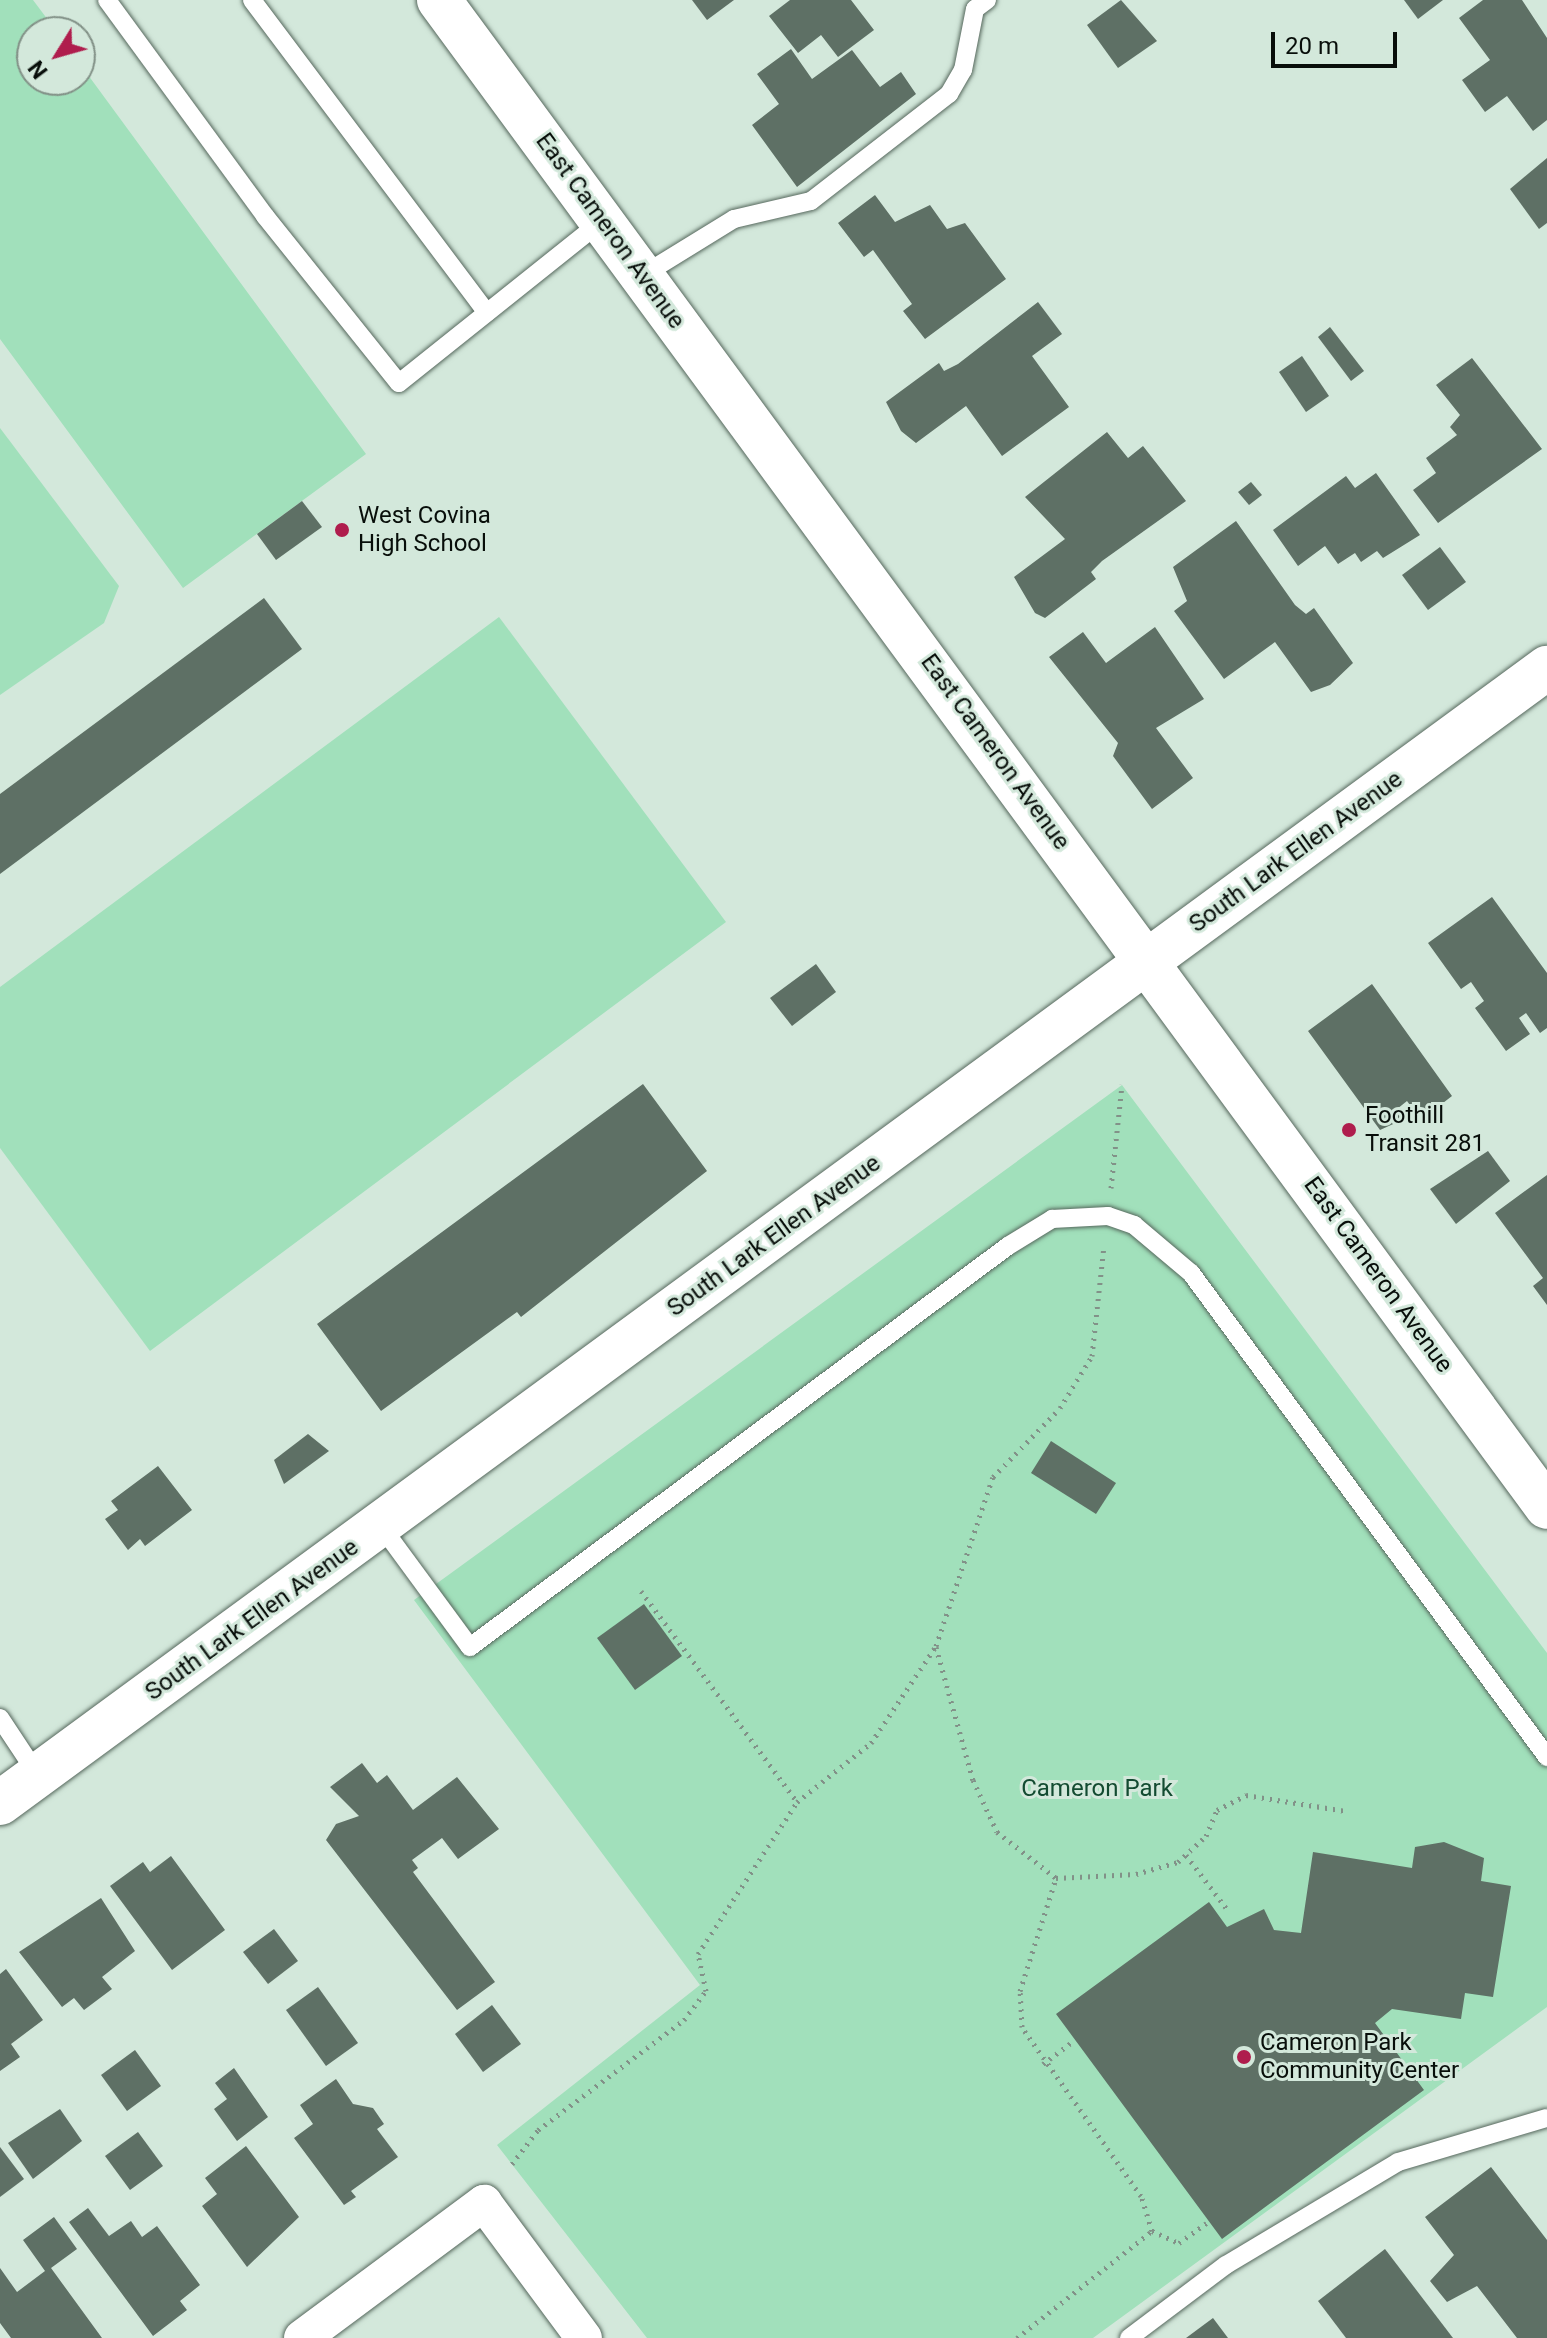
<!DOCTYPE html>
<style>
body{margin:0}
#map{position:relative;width:1547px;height:2338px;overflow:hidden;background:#d3e8db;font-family:Roboto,sans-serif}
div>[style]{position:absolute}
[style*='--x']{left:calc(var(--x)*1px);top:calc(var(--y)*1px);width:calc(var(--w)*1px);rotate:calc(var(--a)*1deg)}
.green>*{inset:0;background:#a1e0bb}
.building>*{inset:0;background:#5e7065}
.path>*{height:5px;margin-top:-2.5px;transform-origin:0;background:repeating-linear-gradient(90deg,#829188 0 2px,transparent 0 8px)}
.roads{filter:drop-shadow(0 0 2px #56685d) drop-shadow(0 0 2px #56685d)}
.service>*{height:18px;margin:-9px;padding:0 9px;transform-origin:9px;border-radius:9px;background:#fff}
.minor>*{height:36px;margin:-18px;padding:0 18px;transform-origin:18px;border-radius:18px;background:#fff}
.tertiary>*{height:44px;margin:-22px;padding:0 22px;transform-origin:22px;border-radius:22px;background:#fff}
.secondary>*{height:44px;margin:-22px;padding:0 22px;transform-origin:22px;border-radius:22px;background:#fff}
.dots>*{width:22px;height:22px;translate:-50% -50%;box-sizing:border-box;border:4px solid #d3e8db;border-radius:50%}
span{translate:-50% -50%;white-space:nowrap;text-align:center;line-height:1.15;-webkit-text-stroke:6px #d3e8db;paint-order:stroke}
.street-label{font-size:24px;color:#080e0a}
.poi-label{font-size:24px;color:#080e0a}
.left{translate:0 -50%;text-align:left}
.park-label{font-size:24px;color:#134b31}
.north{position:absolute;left:16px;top:16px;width:80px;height:80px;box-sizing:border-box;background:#d3e8db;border:2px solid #829187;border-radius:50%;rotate:233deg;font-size:22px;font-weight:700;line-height:32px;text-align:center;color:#080e0a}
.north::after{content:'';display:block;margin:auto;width:28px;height:36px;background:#af1d4d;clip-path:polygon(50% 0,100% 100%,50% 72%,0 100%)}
.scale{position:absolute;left:1271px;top:32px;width:126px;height:36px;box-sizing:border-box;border:4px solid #080e0a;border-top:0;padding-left:10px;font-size:24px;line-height:28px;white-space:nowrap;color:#080e0a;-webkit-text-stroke:6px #d3e8db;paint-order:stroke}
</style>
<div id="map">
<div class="green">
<div style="clip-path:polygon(0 0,33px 0,57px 32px,32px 32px,32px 80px,80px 80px,80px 64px,366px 454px,183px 588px,0 339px)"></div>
<div style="clip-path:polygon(0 428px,119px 586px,104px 623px,0 695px)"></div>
<div style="clip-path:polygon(499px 617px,726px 922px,150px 1351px,0 1148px,0 987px)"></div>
<div style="clip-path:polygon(1122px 1085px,1547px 1653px,1547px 2007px,1093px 2338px,647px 2338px,497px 2145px,700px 1985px,414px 1600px)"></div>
</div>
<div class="building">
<div style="clip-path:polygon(692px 0,734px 0,707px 20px)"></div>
<div style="clip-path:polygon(790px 0,851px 0,874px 30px,838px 57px,821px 35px,798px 53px,769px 16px)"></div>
<div style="clip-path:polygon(1121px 0,1157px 41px,1118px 68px,1087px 25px)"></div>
<div style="clip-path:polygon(1404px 0,1443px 0,1418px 19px)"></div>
<div style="clip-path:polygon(1483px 0,1522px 0,1547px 38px,1547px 120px,1533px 131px,1507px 96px,1485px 112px,1462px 80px,1490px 60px,1459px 18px)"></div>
<div style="clip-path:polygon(791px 49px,812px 79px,852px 50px,880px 87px,901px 72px,916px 94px,797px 187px,752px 125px,779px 104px,757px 74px)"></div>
<div style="clip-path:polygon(1547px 158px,1547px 223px,1539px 229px,1510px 189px)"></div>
<div style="clip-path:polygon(875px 195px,895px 222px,930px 205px,947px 229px,965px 223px,1006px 279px,925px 339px,903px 311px,912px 304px,873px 250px,864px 257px,838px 223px)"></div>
<div style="clip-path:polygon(1038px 302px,1062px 334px,1032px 356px,1069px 407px,1002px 456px,966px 406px,916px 443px,901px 431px,886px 402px,939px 363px,944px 371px,958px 364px)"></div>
<div style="clip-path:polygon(1330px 327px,1364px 371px,1351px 381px,1318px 337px)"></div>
<div style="clip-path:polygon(1302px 356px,1329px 396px,1306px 412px,1279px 372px)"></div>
<div style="clip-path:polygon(1472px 358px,1542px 449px,1438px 523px,1413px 490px,1436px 473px,1426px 458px,1457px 435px,1450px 427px,1460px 415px,1436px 385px)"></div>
<div style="clip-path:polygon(1107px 432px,1128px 458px,1143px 446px,1186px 501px,1102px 561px,1091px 572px,1096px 579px,1045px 618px,1035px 613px,1014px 577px,1065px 539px,1025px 497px)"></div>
<div style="clip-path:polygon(1376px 473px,1420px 535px,1383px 558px,1377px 551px,1361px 562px,1355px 553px,1338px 564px,1325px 546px,1298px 566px,1273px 530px,1346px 476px,1355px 488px)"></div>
<div style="clip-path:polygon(1251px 482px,1262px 495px,1249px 505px,1238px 492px)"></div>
<div style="clip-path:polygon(302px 501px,322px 527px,276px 560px,257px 534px)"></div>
<div style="clip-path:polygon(1236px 521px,1295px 605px,1306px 614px,1314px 608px,1353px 663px,1330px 685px,1311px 692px,1275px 642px,1224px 679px,1174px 611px,1187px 601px,1173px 567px)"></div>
<div style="clip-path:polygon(1440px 547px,1466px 582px,1428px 610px,1402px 575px)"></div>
<div style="clip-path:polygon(264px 598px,302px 649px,0 874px,0 794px)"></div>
<div style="clip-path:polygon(1155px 627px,1204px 699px,1156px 728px,1193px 778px,1152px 809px,1113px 756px,1118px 743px,1049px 657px,1083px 632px,1106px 663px)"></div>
<div style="clip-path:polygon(1492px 897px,1547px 973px,1547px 1028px,1540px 1033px,1526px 1013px,1519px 1018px,1530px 1034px,1506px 1051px,1475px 1008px,1484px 1001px,1471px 982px,1461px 989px,1428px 943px)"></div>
<div style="clip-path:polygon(816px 964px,836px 992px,792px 1026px,770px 998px)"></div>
<div style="clip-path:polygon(1372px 984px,1452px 1096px,1421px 1120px,1407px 1101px,1397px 1109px,1402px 1120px,1380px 1130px,1308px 1031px)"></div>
<div style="clip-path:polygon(643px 1084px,707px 1171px,521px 1317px,517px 1312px,381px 1411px,317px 1324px)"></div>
<div style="clip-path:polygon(1488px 1151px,1510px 1181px,1456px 1224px,1430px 1189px)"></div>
<div style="clip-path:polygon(1547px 1175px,1547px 1305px,1533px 1286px,1543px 1278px,1495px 1213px)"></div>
<div style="clip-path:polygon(308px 1434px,329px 1451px,284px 1484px,274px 1460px)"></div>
<div style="clip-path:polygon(1051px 1441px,1116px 1483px,1096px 1514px,1031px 1473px)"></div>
<div style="clip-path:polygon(158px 1466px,192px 1510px,145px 1546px,140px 1539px,128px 1550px,105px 1519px,118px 1510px,111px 1501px)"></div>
<div style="clip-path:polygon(644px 1604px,682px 1656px,635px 1690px,597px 1638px)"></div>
<div style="clip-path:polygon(362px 1763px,377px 1783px,387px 1775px,413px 1810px,457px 1777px,499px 1829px,458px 1859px,442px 1838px,412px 1860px,418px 1868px,413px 1872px,495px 1982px,457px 2010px,326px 1840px,336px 1824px,359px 1816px,330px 1787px)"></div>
<div style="clip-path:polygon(1444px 1842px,1484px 1858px,1481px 1881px,1511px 1886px,1493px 1997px,1465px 1993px,1461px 2019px,1392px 2009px,1375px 2023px,1424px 2090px,1222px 2239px,1056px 2014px,1209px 1902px,1227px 1927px,1264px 1909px,1274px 1930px,1301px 1933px,1313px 1852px,1412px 1868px,1415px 1847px)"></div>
<div style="clip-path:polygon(171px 1856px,225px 1930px,172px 1970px,110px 1886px,143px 1862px,150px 1872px)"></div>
<div style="clip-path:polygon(101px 1898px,135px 1951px,102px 1977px,112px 1989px,84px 2010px,74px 1998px,62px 2007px,19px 1952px)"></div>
<div style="clip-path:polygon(274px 1929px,298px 1961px,268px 1984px,243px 1952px)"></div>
<div style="clip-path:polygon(6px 1969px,43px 2020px,11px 2044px,20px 2057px,0 2071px,0 1974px)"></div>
<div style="clip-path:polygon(318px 1987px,358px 2043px,326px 2066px,286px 2010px)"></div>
<div style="clip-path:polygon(492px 2005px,521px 2044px,483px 2072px,455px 2034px)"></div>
<div style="clip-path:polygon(135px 2050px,161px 2086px,127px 2111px,101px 2075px)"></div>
<div style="clip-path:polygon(234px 2068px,268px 2117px,237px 2141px,214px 2109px,227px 2099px,215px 2083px)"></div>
<div style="clip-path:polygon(336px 2079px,353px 2104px,373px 2108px,384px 2124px,377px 2129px,398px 2157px,351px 2191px,356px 2197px,344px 2205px,294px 2138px,313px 2124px,300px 2105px)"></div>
<div style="clip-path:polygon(60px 2109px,82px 2141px,33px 2179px,8px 2143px)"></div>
<div style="clip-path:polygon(138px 2132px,163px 2166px,130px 2190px,105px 2156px)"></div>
<div style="clip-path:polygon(246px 2146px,299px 2217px,247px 2267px,202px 2206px,217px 2194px,205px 2178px)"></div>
<div style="clip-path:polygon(0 2147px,24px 2179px,0 2197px)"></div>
<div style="clip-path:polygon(1491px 2167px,1547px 2240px,1547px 2338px,1517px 2338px,1477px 2286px,1447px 2302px,1430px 2281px,1454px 2255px,1425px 2217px)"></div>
<div style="clip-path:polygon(88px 2208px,109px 2236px,131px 2221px,142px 2237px,157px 2226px,200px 2285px,180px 2301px,187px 2310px,153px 2336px,69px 2222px)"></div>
<div style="clip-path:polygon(54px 2217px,77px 2249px,51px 2268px,102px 2338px,11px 2338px,0 2323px,0 2268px,17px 2292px,45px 2271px,23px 2240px)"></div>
<div style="clip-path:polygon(1385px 2249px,1453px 2338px,1346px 2338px,1318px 2301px)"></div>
<div style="clip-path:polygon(1213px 2318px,1228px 2338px,1186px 2338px)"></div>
</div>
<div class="path">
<div style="--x:1111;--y:1188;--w:104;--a:-83.9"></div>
<div style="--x:641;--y:1591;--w:262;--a:53.5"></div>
<div style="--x:797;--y:1802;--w:95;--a:-38.6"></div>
<div style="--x:871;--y:1743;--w:117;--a:-56.2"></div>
<div style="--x:936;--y:1646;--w:178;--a:-71.4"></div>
<div style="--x:993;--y:1477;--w:96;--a:-45.8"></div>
<div style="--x:1060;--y:1408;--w:61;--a:-58.4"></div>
<div style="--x:1092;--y:1356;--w:112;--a:-83.8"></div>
<div style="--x:936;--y:1647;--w:138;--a:74.5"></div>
<div style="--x:973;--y:1780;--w:57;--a:65.2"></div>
<div style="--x:997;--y:1832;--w:75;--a:37.9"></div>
<div style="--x:1056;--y:1878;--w:80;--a:-2.9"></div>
<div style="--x:1136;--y:1874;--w:44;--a:-15.9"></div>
<div style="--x:1178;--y:1862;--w:38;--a:-43"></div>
<div style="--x:1206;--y:1836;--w:28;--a:-67"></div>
<div style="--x:1217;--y:1810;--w:33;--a:-27"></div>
<div style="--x:1246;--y:1795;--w:101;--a:9.1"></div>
<div style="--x:1186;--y:1855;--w:68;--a:52.8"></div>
<div style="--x:1043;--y:2064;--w:36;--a:-37"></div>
<div style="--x:512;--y:2164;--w:43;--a:-52.6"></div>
<div style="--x:538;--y:2130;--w:183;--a:-37"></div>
<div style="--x:684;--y:2020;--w:36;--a:-53"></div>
<div style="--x:706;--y:1991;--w:38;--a:-102"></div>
<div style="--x:698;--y:1954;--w:181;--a:-56.9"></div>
<div style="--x:1152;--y:2231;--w:30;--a:24"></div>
<div style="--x:1179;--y:2243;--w:34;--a:-36"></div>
<div style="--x:1017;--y:2338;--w:172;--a:-38.4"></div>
<div style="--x:1152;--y:2231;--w:37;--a:-107"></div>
<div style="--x:1141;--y:2196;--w:207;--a:-125.2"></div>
<div style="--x:1022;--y:2027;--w:36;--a:-93"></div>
<div style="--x:1020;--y:1991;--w:119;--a:-72.3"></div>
</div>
<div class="roads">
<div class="service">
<div style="--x:107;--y:0;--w:268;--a:53.8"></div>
<div style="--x:265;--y:216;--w:214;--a:51.3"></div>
<div style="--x:399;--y:383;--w:260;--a:-38.6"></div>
<div style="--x:252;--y:0;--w:391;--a:53.1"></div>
<div style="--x:643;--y:275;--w:107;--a:-31.6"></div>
<div style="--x:734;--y:219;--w:79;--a:-13.2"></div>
<div style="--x:811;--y:201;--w:175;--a:-37.8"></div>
<div style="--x:949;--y:94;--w:28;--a:-60"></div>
<div style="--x:963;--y:70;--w:62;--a:-78.9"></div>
<div style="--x:975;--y:9;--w:15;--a:-37"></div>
<div style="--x:381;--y:1526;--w:150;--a:53.7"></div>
<div style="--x:470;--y:1647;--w:671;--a:-36.7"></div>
<div style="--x:1008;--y:1246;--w:52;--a:-31.5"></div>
<div style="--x:1052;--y:1219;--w:56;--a:-3.1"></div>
<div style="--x:1108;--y:1216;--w:28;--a:19"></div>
<div style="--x:1134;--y:1225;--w:75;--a:40.1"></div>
<div style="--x:1191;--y:1273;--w:601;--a:53.66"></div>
<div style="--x:0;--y:1718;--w:67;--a:56.5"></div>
<div style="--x:1129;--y:2338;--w:121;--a:-37"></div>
<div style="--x:1226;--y:2265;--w:200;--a:-30.9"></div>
<div style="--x:1398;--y:2162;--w:155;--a:-16.5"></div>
</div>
<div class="minor">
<div style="--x:302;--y:2338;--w:227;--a:-36.6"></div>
<div style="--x:484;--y:2203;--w:168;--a:53.5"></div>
</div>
<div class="tertiary">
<div style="--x:0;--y:1803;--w:1919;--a:-36.27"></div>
</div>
<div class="secondary">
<div style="--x:439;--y:0;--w:1870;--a:53.68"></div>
</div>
</div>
<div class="dots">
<div style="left:342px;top:530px;background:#af1d4d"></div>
<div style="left:1349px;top:1130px;background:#af1d4d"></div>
<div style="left:1244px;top:2057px;background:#af1d4d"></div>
</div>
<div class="street-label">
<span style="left:610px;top:231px;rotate:54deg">East Cameron Avenue</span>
<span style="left:995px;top:752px;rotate:54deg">East Cameron Avenue</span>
<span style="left:1296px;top:852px;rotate:-36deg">South Lark Ellen Avenue</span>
<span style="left:774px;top:1236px;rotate:-36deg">South Lark Ellen Avenue</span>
<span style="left:1378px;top:1275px;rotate:54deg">East Cameron Avenue</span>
<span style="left:252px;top:1620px;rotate:-36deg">South Lark Ellen Avenue</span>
</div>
<div class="poi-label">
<span class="left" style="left:358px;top:530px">West Covina<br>High School</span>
<span class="left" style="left:1365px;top:1130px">Foothill<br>Transit 281</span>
<span class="left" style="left:1260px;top:2057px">Cameron Park<br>Community Center</span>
</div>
<div class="park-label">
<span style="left:1097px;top:1789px">Cameron Park</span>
</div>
<div class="north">N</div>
<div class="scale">20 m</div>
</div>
